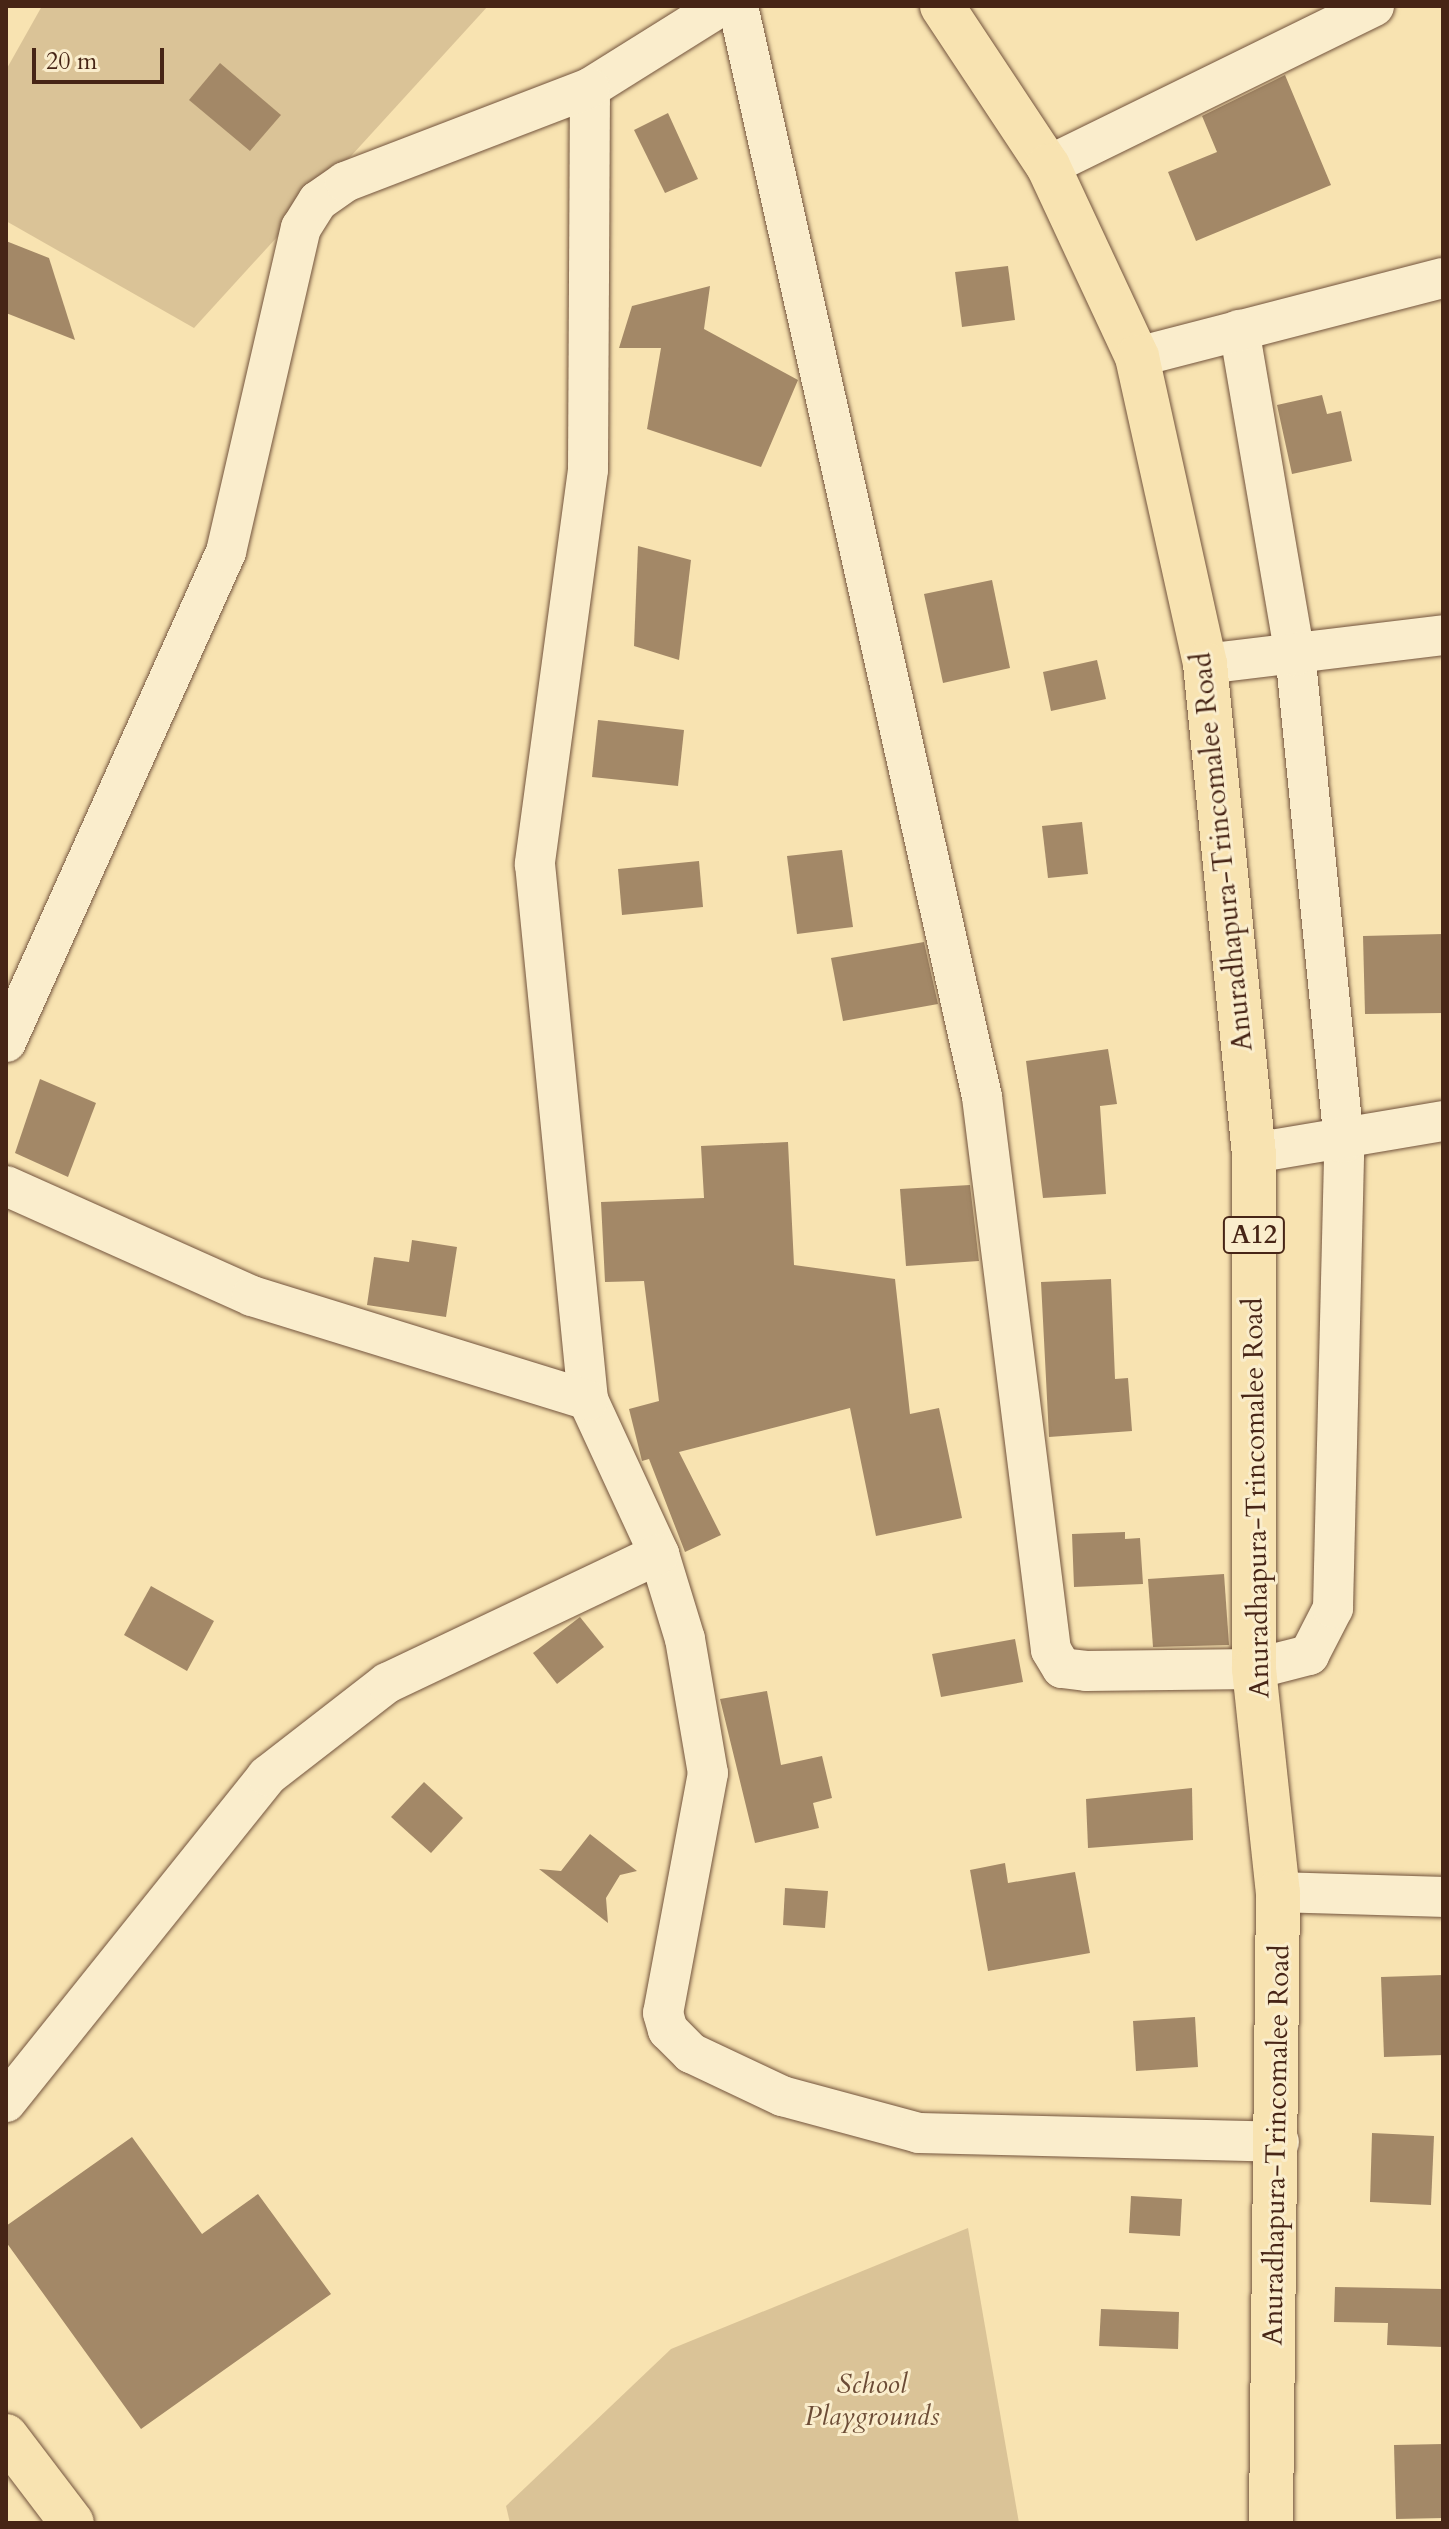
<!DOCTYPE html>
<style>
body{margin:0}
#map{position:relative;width:1449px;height:2529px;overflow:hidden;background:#f8e3b1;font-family:Cardo,serif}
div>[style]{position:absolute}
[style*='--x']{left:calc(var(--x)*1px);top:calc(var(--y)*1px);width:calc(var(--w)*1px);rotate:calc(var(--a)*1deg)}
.green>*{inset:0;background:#dac397}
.building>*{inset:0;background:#a38867}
.roads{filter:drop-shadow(0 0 2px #73543d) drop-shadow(0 0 2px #73543d)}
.street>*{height:40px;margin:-20px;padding:0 20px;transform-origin:20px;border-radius:20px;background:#faedcc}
.highway>*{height:44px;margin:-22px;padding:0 22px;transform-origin:22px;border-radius:22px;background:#f8e3b1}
span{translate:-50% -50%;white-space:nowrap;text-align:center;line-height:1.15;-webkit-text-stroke:6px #faedcc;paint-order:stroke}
.shield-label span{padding:2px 6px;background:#faedcc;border:2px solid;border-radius:6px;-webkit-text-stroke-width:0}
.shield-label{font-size:26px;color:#472516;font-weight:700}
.street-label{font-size:28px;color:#472516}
.park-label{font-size:28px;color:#6c4c36;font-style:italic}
.frame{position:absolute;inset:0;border:8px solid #472516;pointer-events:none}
.scale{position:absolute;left:32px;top:48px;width:132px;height:36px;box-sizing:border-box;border:4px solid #472516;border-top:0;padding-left:10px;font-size:24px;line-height:28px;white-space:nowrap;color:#472516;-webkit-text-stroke:6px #faedcc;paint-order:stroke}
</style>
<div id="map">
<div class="green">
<div style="clip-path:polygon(42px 6px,488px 6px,194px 328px,6px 221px,6px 70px)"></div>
<div style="clip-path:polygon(968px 2228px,1019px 2523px,510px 2523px,506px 2506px,671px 2349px)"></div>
</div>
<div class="building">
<div style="clip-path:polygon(220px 63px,281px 115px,250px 151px,189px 100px)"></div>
<div style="clip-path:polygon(1285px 75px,1331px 185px,1196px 241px,1168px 172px,1217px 152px,1202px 116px)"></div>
<div style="clip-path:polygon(668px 113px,698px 179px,665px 193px,634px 130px)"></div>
<div style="clip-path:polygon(6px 241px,49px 258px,75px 340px,6px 313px)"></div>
<div style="clip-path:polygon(1008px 266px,1015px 320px,962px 327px,955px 272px)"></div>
<div style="clip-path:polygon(710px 286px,704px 329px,798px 380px,761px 467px,647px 429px,661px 348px,619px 348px,632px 306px)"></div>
<div style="clip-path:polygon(1322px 395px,1327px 414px,1341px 411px,1352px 461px,1292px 474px,1277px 405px)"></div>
<div style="clip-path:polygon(638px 546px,691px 560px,679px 660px,634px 646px)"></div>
<div style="clip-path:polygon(992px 580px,1010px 668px,943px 683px,924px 594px)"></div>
<div style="clip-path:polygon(1097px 660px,1106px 699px,1051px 711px,1043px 672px)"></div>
<div style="clip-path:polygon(598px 720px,684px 730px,678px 786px,592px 777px)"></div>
<div style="clip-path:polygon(1082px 822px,1088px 874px,1048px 878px,1042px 826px)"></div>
<div style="clip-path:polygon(842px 850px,853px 927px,797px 934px,787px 856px)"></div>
<div style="clip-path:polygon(699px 861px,703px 907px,622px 915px,618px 869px)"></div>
<div style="clip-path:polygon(1443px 934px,1443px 1013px,1365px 1014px,1363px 936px)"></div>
<div style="clip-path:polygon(924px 942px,938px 1004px,843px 1021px,831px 958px)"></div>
<div style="clip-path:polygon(1108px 1049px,1117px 1104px,1100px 1106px,1106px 1194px,1043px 1198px,1026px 1061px)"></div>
<div style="clip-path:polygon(40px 1079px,96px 1103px,68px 1177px,15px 1153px)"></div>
<div style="clip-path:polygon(788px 1142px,794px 1265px,895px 1279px,910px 1414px,939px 1408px,962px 1518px,876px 1536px,850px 1408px,679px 1452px,721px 1535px,685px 1552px,649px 1459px,642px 1461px,629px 1409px,659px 1401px,644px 1281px,605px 1282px,601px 1202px,704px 1198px,701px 1146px)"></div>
<div style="clip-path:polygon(970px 1185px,979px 1261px,906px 1266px,900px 1189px)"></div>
<div style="clip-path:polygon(412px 1240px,457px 1247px,446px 1317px,367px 1305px,374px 1257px,409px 1262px)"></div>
<div style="clip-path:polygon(1111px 1279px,1115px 1379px,1128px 1378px,1132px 1431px,1049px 1437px,1041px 1282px)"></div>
<div style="clip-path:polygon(1125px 1532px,1125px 1539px,1140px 1538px,1143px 1584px,1074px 1587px,1072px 1534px)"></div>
<div style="clip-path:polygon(1224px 1574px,1229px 1645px,1153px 1647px,1148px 1579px)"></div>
<div style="clip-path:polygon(151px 1586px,214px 1621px,187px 1671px,124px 1635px)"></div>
<div style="clip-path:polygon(580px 1617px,604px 1647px,557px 1684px,533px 1653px)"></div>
<div style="clip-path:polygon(1015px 1639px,1023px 1682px,941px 1697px,932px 1654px)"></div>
<div style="clip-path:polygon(767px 1691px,781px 1765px,822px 1756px,832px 1798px,813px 1803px,819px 1828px,755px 1843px,720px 1699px)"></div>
<div style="clip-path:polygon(424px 1782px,463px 1818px,431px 1853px,391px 1817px)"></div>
<div style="clip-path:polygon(1192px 1788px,1193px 1840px,1088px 1848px,1086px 1799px)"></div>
<div style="clip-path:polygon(590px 1834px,637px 1871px,620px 1875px,606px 1898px,608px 1923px,539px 1869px,561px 1871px)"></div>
<div style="clip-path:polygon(1005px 1863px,1008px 1883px,1075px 1872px,1090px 1953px,988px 1971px,970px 1870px)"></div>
<div style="clip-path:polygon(785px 1888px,828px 1891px,825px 1928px,783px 1925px)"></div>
<div style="clip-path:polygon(1443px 1975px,1443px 2055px,1384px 2057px,1381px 1977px)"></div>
<div style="clip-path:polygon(1195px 2017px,1198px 2067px,1136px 2071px,1133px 2021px)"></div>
<div style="clip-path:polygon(1372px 2133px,1434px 2136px,1431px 2205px,1370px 2202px)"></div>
<div style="clip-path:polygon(132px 2137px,202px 2234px,258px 2194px,331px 2294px,141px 2429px,6px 2242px,6px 2226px)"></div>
<div style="clip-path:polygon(1131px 2196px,1182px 2199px,1180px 2236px,1129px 2233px)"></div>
<div style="clip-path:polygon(1335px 2287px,1443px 2289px,1443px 2347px,1387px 2345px,1388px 2323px,1334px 2322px)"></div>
<div style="clip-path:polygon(1101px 2309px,1179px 2312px,1178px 2349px,1099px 2346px)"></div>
<div style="clip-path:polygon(1443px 2444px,1443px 2518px,1396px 2519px,1394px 2445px)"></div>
</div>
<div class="roads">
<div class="street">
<div style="--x:721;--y:6;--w:155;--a:148"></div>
<div style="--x:590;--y:88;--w:382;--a:90.3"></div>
<div style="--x:588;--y:470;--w:398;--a:97.7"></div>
<div style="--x:535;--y:864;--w:539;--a:84.35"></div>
<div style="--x:588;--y:1400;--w:170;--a:65.2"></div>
<div style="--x:659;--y:1554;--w:89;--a:73"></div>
<div style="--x:685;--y:1639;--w:136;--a:80.3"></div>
<div style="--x:708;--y:1773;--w:244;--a:100.6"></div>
<div style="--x:663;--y:2013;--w:18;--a:74"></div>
<div style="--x:668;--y:2030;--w:33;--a:45"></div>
<div style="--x:691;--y:2053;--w:101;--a:25.3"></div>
<div style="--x:782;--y:2096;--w:142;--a:15.1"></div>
<div style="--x:919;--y:2133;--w:360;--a:1.4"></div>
<div style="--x:738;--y:6;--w:1118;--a:77.39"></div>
<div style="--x:982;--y:1097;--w:557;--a:82.89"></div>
<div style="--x:1051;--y:1650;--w:21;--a:59"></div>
<div style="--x:1062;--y:1668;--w:24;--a:7"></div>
<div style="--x:1086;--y:1671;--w:168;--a:-0.7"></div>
<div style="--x:1254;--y:1669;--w:57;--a:-14.3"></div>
<div style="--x:1309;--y:1655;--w:53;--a:-62.9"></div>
<div style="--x:1333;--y:1608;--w:465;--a:-88.6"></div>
<div style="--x:1344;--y:1143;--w:489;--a:-95.7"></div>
<div style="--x:1295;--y:656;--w:331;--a:-99.7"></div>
<div style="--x:1048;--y:166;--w:363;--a:-26.1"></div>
<div style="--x:1137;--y:357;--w:316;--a:-14.5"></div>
<div style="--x:1205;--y:664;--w:240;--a:-6.9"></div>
<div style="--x:6;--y:1042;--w:537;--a:-65.82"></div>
<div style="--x:226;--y:552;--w:333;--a:-77"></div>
<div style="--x:301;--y:228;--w:32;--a:-58"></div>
<div style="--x:318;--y:201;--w:33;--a:-35"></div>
<div style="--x:345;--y:182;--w:262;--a:-21"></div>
<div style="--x:1254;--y:1153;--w:192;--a:-9.6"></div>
<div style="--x:6;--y:1186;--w:269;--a:24.1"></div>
<div style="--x:252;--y:1296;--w:352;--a:17.2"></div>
<div style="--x:1278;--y:1892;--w:165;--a:1.7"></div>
<div style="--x:6;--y:2102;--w:418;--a:-51.3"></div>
<div style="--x:267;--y:1776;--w:152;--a:-37.8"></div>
<div style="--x:387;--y:1683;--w:301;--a:-25.4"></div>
</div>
<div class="highway">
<div style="--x:942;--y:6;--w:192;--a:56.5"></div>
<div style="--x:1048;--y:166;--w:211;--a:65"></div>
<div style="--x:1137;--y:357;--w:314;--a:77.5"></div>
<div style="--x:1205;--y:664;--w:491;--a:84.3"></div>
<div style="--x:1254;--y:1153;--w:516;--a:90"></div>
<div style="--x:1254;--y:1669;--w:224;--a:83.9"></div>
<div style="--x:1278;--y:1892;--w:631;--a:90.64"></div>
<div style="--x:6;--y:2436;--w:109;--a:52.8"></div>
</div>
</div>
<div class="shield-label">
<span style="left:1254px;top:1235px">A12</span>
</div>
<div class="street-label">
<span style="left:1222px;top:852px;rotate:-96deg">Anuradhapura-Trincomalee Road</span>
<span style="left:1256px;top:1498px;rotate:-91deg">Anuradhapura-Trincomalee Road</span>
<span style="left:1276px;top:2145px;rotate:-89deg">Anuradhapura-Trincomalee Road</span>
</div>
<div class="park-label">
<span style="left:872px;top:2400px">School<br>Playgrounds</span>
</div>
<div class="frame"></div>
<div class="scale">20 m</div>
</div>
